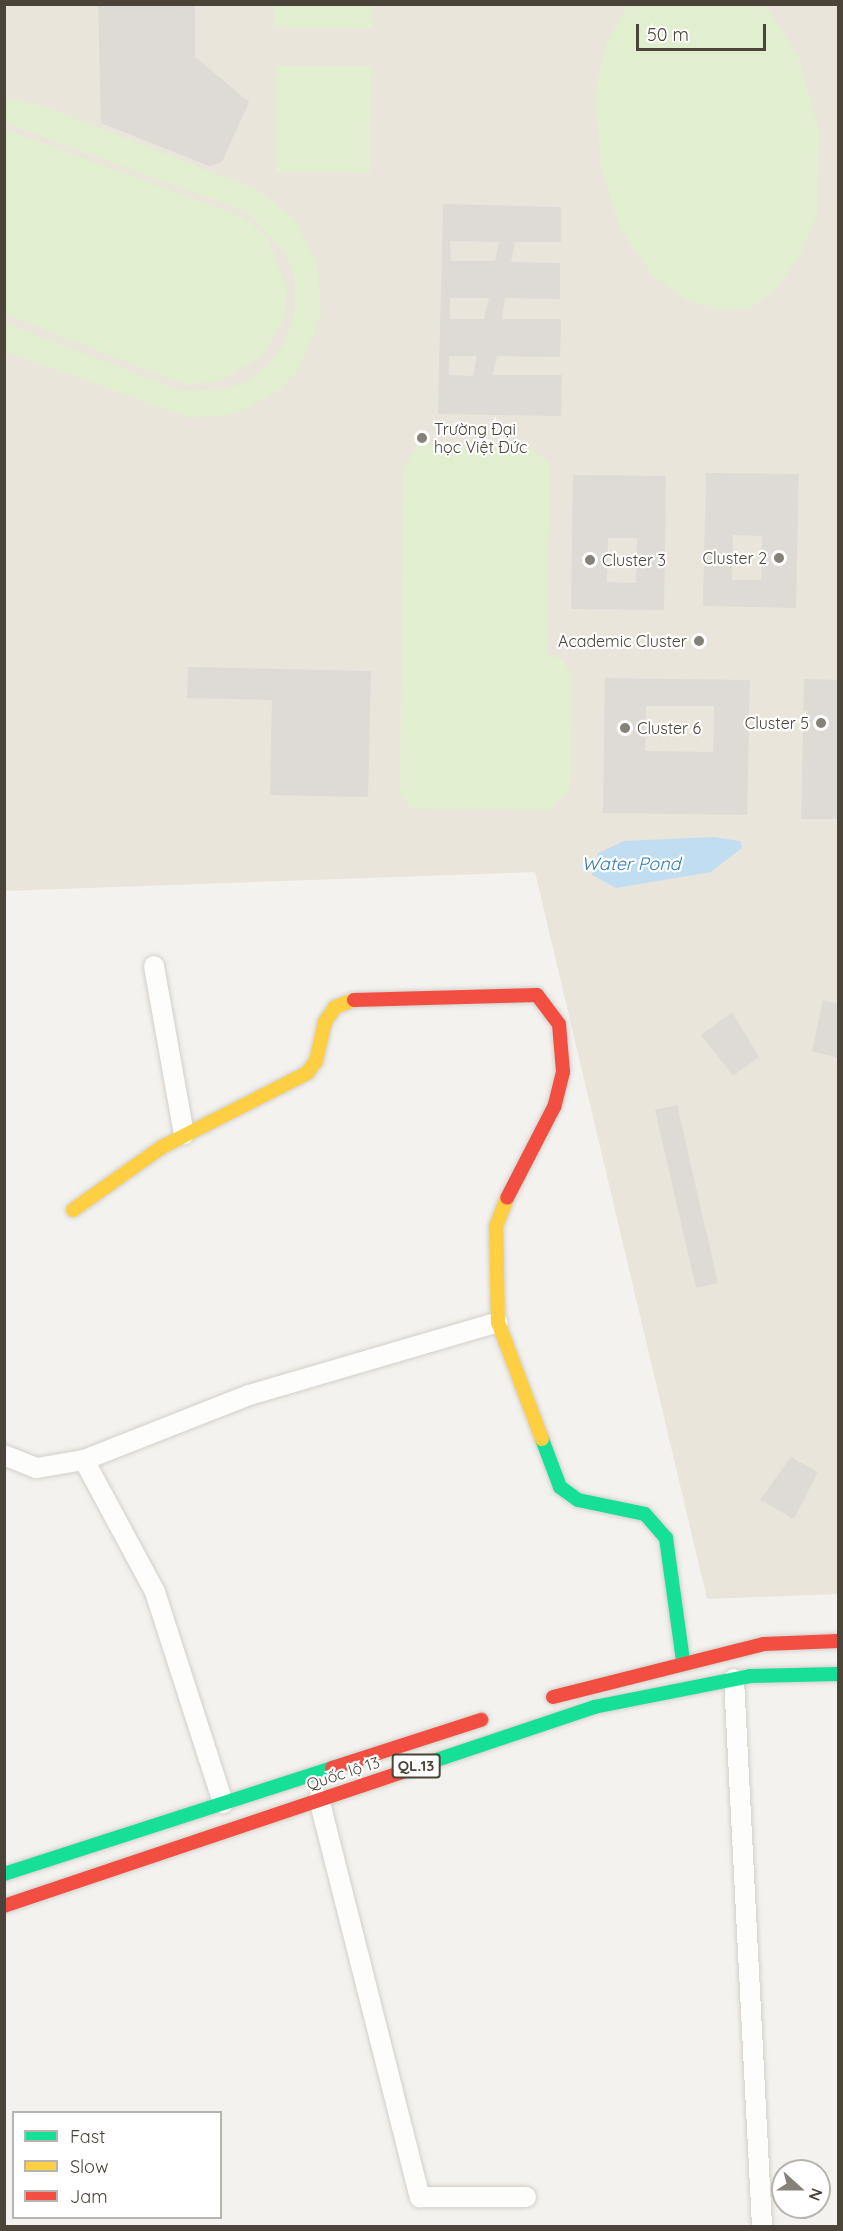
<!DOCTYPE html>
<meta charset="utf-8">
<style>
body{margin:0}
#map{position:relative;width:843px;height:2231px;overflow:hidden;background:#f4f2ee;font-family:Quicksand,sans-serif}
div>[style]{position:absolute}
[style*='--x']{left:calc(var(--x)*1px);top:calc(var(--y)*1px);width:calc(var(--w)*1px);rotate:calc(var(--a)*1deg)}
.education>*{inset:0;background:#eae5da}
.green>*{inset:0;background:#e1eecf}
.water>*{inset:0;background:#c0ddf1}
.building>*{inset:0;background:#dedbd6}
.roads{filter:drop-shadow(0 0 2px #d2d0cb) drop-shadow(0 0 2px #d2d0cb)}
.street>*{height:20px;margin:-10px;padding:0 10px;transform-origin:10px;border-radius:10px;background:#fdfdfc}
.fast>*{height:14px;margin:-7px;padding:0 7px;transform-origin:7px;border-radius:7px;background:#16e098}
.slow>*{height:14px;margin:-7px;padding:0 7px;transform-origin:7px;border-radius:7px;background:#ffcf43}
.jam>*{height:14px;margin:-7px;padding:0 7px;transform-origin:7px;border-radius:7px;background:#f24e42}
.dots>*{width:16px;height:16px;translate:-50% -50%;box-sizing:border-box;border:3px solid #fff;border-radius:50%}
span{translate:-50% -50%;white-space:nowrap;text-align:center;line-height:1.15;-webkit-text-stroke:4.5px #fff;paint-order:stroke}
.shield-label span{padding:2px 4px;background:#fff;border:2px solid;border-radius:4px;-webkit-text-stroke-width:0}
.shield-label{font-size:15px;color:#4b4439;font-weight:700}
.poi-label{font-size:16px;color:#4b4439}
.left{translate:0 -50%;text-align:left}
.right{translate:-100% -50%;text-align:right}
.street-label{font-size:16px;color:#4b4439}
.water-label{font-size:18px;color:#2e7ab2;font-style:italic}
.frame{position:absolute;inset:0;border:6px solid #4b4439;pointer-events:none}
.legend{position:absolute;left:12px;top:2111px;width:210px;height:108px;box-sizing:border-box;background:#fff;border:2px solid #b7b4b0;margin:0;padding:8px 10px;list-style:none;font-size:18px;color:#4b4439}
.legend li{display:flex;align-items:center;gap:12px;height:30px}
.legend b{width:30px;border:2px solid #b7b4b0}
.north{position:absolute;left:771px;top:2159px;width:60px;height:60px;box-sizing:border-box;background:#fff;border:2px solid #b7b4b0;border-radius:50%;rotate:111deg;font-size:16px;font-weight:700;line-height:24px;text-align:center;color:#4b4439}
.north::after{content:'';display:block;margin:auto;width:21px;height:27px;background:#868178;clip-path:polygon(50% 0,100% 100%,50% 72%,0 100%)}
.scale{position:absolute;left:636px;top:24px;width:130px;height:27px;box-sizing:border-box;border:3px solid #4b4439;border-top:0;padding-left:8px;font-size:18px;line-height:21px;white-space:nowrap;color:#4b4439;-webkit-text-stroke:4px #fff;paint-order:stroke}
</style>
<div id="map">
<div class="education">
<div style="clip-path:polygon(4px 5px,838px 5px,838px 1594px,707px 1599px,535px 872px,5px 891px)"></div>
</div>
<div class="green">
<div style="clip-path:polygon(274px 5px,372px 5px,372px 29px,273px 27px)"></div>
<div style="clip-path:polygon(627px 5px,765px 5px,798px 55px,819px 130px,817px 215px,798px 259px,774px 291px,748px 309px,720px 310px,689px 301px,652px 275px,620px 228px,601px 168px,595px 94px,606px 44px)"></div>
<div style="clip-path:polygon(276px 66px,371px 66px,370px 172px,275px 172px)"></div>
<div style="clip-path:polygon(5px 98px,41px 105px,257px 190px,295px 219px,318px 266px,321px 316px,299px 369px,279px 390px,235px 414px,190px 418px,5px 351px,5px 323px,181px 391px,226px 389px,250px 380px,271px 362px,286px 340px,295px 310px,295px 280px,285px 252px,247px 212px,5px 123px)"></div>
<div style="clip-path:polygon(5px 129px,245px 218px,269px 240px,287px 290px,285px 317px,262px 356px,220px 381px,185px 385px,5px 314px)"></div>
<div style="clip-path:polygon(417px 445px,530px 447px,550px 464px,547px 653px,563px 660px,572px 676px,570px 789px,549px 810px,413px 809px,400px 796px,403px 471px)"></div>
</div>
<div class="water">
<div style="clip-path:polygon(713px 837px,740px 841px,742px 848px,711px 872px,616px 888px,592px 875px,598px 853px,624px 841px)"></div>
</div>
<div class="building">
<div style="clip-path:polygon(98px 4px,195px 4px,195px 57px,249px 102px,222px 162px,209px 166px,101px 123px)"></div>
<div style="clip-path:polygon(evenodd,443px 204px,561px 207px,561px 242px,515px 242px,511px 262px,560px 263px,560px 299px,505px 298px,502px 319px,561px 319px,560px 357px,497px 356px,493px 375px,562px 375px,561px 416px,438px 414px,443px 204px,450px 241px,499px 242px,495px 261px,451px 261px,450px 241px,443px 204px,450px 298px,489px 298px,484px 319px,450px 319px,450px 298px,443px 204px,449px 356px,477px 356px,473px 376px,449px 375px,449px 356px)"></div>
<div style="clip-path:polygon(evenodd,706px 473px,799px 474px,796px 608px,703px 606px,706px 473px,733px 535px,762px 536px,761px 580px,732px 580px,733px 535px)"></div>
<div style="clip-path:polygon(evenodd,573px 475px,666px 476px,664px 610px,571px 609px,573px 475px,608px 538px,637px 538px,636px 583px,607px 582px,608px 538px)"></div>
<div style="clip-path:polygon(188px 667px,371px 671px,368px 797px,270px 795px,272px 700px,187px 698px)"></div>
<div style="clip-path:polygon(evenodd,605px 678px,750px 680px,747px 815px,603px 813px,605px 678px,646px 706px,714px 706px,713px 752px,645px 751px,646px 706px)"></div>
<div style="clip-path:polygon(804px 679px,838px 680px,838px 819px,801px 819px)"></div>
<div style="clip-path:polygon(823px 1000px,838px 1004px,838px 1058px,812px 1051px)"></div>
<div style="clip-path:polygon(732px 1012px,759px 1057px,733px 1076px,701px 1035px)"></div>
<div style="clip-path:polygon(677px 1105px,718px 1283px,696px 1288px,655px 1110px)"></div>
<div style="clip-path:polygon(791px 1457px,818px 1472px,794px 1519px,760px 1500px)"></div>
</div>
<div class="roads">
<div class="street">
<div style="--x:154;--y:966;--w:171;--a:79.9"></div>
<div style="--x:4;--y:1455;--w:35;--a:22"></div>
<div style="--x:37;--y:1468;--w:48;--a:-9.7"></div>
<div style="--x:84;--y:1460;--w:177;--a:-21.5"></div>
<div style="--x:249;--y:1395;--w:259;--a:-16.3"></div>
<div style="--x:84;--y:1460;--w:150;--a:61.7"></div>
<div style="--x:155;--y:1592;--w:222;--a:72.1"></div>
<div style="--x:734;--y:1679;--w:548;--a:87.07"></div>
<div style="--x:319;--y:1799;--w:411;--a:75.8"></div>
<div style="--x:420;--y:2197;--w:106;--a:0"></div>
</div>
<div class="fast">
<div style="--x:542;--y:1439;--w:51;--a:69.4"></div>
<div style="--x:560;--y:1487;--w:22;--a:36"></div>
<div style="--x:578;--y:1500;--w:68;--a:11.8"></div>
<div style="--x:645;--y:1514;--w:32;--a:49"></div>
<div style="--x:666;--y:1538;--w:124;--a:82.1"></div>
<div style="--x:416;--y:1767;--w:188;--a:-18.6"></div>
<div style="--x:594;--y:1707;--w:159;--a:-11.2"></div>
<div style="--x:750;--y:1676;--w:88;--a:-1.3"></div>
<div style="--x:4;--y:1874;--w:345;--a:-17.9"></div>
</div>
<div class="slow">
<div style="--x:507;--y:1198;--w:31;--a:111"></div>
<div style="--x:496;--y:1227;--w:95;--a:88.8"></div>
<div style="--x:498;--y:1322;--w:125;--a:69.4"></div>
<div style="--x:73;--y:1210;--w:109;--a:-35.3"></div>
<div style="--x:162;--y:1147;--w:163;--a:-27"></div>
<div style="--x:307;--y:1073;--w:15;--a:-53"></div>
<div style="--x:316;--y:1061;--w:40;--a:-77"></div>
<div style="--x:325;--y:1022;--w:18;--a:-56"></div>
<div style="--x:335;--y:1007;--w:20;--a:-20"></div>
</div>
<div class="jam">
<div style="--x:354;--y:1000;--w:183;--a:-1.6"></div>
<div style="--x:537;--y:995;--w:36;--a:53"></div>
<div style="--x:559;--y:1024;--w:48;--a:85.2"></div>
<div style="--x:563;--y:1072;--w:36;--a:104"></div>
<div style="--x:554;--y:1107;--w:102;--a:117.3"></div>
<div style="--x:553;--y:1697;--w:218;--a:-14.1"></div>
<div style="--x:764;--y:1644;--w:74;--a:-2.3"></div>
<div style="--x:332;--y:1768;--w:157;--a:-17.9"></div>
<div style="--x:4;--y:1906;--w:435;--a:-18.6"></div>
</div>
</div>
<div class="dots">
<div style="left:422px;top:438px;background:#868178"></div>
<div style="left:779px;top:558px;background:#868178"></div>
<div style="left:590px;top:560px;background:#868178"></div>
<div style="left:699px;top:641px;background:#868178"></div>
<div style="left:821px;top:723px;background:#868178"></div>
<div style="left:625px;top:728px;background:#868178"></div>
</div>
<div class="shield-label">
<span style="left:416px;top:1766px">QL.13</span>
</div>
<div class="poi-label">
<span class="left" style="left:434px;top:438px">Trường Đại<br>học Việt Đức</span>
<span class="right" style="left:767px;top:558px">Cluster 2</span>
<span class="left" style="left:602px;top:560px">Cluster 3</span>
<span class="right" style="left:687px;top:641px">Academic Cluster</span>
<span class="right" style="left:809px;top:723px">Cluster 5</span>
<span class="left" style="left:637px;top:728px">Cluster 6</span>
</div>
<div class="street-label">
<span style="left:343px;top:1773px;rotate:-18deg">Quốc lộ 13</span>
</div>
<div class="water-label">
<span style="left:631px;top:864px">Water Pond</span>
</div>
<div class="frame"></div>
<ul class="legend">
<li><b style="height:8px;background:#16e098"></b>Fast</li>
<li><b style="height:8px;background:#ffcf43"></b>Slow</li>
<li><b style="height:8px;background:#f24e42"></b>Jam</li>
</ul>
<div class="north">N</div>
<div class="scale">50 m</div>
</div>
